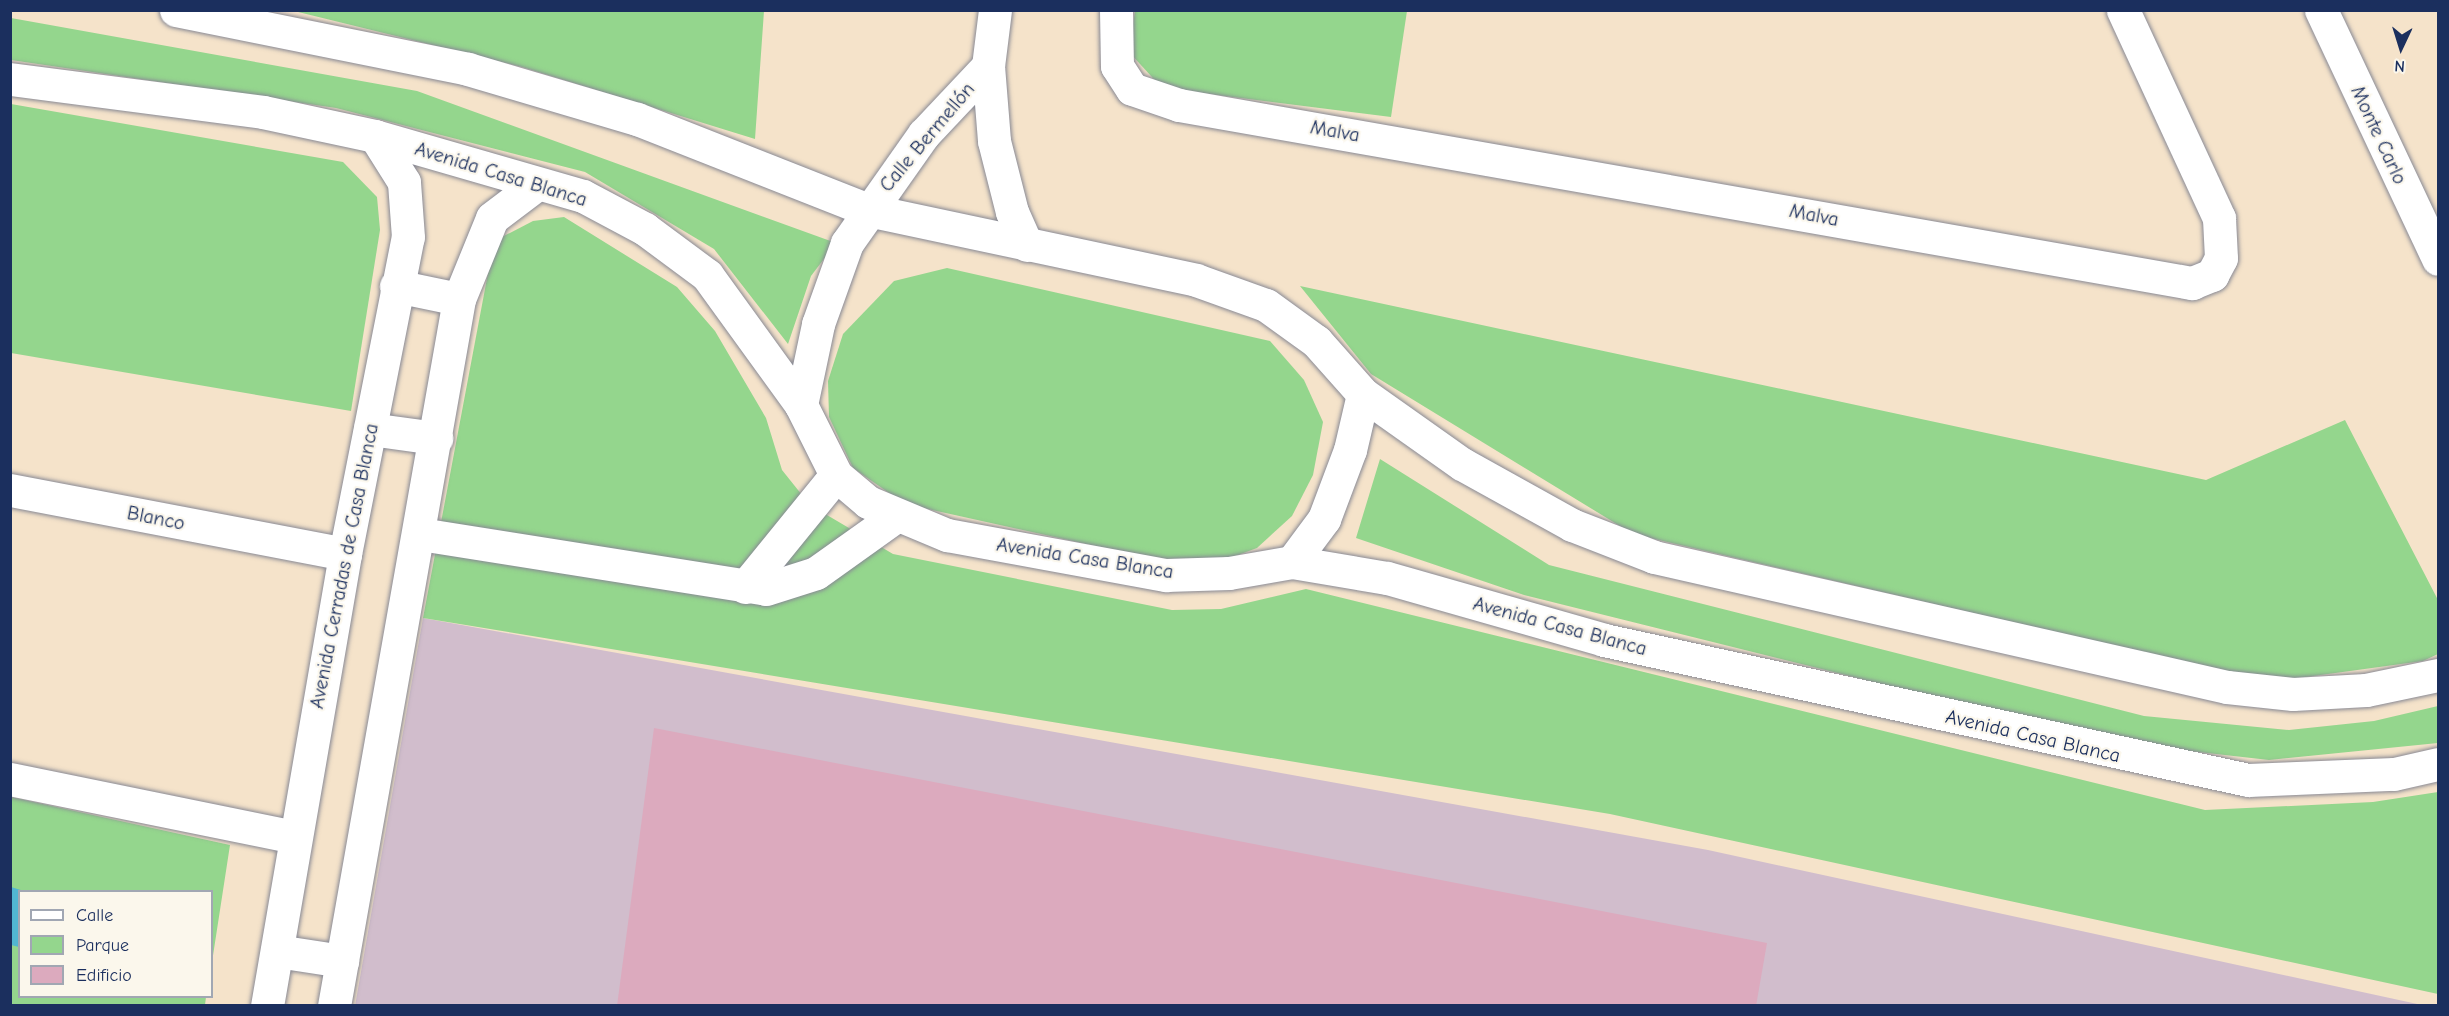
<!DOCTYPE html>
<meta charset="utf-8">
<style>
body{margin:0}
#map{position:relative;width:2449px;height:1016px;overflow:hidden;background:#f5e3ca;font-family:"Comic Neue",sans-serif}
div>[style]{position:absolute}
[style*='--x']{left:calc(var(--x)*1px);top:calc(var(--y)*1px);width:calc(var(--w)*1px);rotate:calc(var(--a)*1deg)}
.industrial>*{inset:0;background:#d1bdcc}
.green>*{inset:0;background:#94d68d}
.water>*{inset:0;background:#52b6d1}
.building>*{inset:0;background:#dcaabe}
.roads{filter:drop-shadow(0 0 2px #888994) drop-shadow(0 0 2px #888994)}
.minor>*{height:33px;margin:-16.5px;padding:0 16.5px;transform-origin:16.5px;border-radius:16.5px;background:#fff}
span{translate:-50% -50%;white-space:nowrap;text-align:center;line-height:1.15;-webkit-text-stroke:4.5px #fbf7ec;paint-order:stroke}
.street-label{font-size:20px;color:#1b2f5e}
.frame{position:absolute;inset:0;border:12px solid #1b2f5e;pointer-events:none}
.legend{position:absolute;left:18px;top:890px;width:195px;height:108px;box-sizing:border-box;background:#fbf7ec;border:2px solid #a1a7b3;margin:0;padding:8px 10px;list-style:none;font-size:18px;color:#1b2f5e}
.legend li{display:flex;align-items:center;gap:12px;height:30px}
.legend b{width:30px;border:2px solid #a1a7b3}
.north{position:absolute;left:2371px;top:18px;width:60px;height:60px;-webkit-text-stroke:4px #fbf7ec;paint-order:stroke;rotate:184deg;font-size:16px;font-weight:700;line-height:24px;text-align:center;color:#1b2f5e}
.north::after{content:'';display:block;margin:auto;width:21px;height:27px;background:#1b2f5e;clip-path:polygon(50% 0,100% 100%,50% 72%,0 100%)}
</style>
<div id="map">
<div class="industrial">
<div style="clip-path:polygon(423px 618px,1708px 850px,2422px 1005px,355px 1006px)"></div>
</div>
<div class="green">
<div style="clip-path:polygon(294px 11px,764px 11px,755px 139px,522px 67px)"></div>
<div style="clip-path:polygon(1135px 11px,1407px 11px,1391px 117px,1162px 88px,1129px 52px)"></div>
<div style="clip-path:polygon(11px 18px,417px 91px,836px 243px,811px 276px,788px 344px,714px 249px,585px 172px,336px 108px,11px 60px)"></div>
<div style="clip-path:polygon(11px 104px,343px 162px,377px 197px,380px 230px,351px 411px,11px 353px)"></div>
<div style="clip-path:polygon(564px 217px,677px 287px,715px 331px,766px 418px,782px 470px,810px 505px,893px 554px,1172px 610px,1221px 609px,1306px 589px,2205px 810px,2373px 802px,2438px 792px,2438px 994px,1610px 814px,423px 618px,488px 273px,500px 238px,533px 221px)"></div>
<div style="clip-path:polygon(947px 268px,1270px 341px,1304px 380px,1323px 422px,1313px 475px,1292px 516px,1257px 548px,1200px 569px,905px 504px,853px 468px,829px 417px,828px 381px,843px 334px,894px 281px)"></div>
<div style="clip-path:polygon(1300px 286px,2206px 480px,2345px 420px,2438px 600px,2438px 654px,2423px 661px,2269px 682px,1633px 534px,1371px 374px)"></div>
<div style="clip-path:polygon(1380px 459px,1549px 565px,2144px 716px,2289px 730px,2374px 721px,2438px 706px,2438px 743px,2269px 760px,2119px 743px,1524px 595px,1356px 538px)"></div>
<div style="clip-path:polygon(11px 797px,230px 845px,212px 962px,212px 892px,20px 892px,20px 996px,206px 997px,205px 1005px,11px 1006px)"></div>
</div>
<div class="water">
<div style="clip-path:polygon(11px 887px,24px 891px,20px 892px,19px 947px,11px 945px)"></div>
</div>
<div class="building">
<div style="clip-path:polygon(654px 728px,1767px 943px,1756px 1006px,617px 1006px)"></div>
</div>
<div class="roads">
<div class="minor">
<div style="--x:176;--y:10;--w:298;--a:11.4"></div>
<div style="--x:468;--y:69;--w:176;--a:16.5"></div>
<div style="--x:637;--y:119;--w:248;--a:21.5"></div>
<div style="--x:868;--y:210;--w:335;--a:12"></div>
<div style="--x:1196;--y:280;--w:74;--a:19.7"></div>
<div style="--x:1266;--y:305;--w:62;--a:35.8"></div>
<div style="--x:1316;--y:341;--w:71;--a:48.4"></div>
<div style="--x:1363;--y:394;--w:121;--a:35.3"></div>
<div style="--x:1462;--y:464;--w:126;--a:29"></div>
<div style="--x:1572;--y:525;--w:88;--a:21.3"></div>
<div style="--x:1654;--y:557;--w:588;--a:12.78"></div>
<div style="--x:2227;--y:687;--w:66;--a:6.1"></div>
<div style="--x:2293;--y:694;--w:73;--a:-3.1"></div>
<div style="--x:2366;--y:690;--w:74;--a:-11.8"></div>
<div style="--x:995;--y:10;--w:56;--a:97.1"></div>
<div style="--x:988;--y:66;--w:75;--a:85.4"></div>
<div style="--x:994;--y:141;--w:73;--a:75.8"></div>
<div style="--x:1012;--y:212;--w:36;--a:66"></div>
<div style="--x:1116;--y:10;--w:56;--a:89"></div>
<div style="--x:1117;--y:66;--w:27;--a:57"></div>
<div style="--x:1132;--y:89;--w:50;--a:18.8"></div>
<div style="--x:1179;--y:105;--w:1029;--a:9.97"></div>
<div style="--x:2192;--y:283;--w:22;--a:-22"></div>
<div style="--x:2212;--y:275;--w:19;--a:-62"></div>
<div style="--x:2221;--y:258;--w:40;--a:-92.9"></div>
<div style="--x:2219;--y:218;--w:229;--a:-114.8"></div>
<div style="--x:2321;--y:10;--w:275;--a:64.8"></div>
<div style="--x:10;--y:79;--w:255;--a:7.4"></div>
<div style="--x:263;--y:112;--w:115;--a:12.1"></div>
<div style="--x:375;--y:136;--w:216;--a:16.1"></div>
<div style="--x:583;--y:196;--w:70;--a:28"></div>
<div style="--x:645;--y:229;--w:77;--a:36.6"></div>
<div style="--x:707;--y:275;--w:160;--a:54.1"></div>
<div style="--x:801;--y:405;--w:78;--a:63.4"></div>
<div style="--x:836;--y:475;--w:42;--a:40.2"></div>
<div style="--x:868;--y:502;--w:86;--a:22.7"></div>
<div style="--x:947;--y:535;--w:223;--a:10.4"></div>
<div style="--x:1166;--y:575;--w:63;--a:-1.8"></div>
<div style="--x:1229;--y:573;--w:64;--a:-9.9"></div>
<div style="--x:1292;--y:562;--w:96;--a:9.6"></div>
<div style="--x:1387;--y:578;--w:226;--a:15.9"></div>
<div style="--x:1604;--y:640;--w:659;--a:12.26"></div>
<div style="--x:2248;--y:780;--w:146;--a:-2.4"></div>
<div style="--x:2394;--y:774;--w:45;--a:-12.8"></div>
<div style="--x:396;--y:286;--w:64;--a:11.7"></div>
<div style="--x:801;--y:405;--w:83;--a:-78.1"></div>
<div style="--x:818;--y:324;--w:86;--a:-70.3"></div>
<div style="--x:847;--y:243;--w:133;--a:-54.8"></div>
<div style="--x:924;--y:134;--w:93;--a:-46.7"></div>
<div style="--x:370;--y:429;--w:67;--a:7.8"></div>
<div style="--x:10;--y:490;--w:341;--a:10.8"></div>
<div style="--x:420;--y:534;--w:350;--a:9"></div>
<div style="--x:766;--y:589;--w:52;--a:-17.7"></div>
<div style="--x:816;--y:573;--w:98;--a:-35.5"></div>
<div style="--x:1292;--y:562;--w:54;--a:-53.3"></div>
<div style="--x:1324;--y:519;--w:74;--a:-69.4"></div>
<div style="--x:1350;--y:450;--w:57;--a:-76.9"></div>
<div style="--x:745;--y:587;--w:144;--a:-50.9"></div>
<div style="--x:10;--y:779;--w:291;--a:11.5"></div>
<div style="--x:277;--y:951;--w:66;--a:8.7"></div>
<div style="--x:267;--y:1006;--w:459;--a:-80.2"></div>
<div style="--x:345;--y:554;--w:323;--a:-78.8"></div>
<div style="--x:408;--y:237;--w:55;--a:-94.2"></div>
<div style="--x:404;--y:182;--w:54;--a:-122.2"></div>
<div style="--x:334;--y:1006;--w:718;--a:-79.97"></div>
<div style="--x:459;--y:299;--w:87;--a:-67.8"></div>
<div style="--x:492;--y:218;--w:56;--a:-37.1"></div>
</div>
</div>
<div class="street-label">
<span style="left:1335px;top:131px;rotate:10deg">Malva</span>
<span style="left:2379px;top:135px;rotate:65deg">Monte Carlo</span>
<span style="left:927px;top:137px;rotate:-50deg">Calle Bermellón</span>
<span style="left:501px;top:174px;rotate:17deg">Avenida Casa Blanca</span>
<span style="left:1814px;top:215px;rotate:11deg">Malva</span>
<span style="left:156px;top:518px;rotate:11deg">Blanco</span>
<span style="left:1085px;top:558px;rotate:9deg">Avenida Casa Blanca</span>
<span style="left:344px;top:566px;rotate:-79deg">Avenida Cerradas de Casa Blanca</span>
<span style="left:1560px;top:626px;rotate:15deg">Avenida Casa Blanca</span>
<span style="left:2033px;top:736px;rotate:13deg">Avenida Casa Blanca</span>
</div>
<div class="frame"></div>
<ul class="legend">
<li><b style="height:8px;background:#fff"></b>Calle</li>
<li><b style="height:16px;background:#94d68d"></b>Parque</li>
<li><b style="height:16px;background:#dcaabe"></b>Edificio</li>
</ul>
<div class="north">N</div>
</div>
